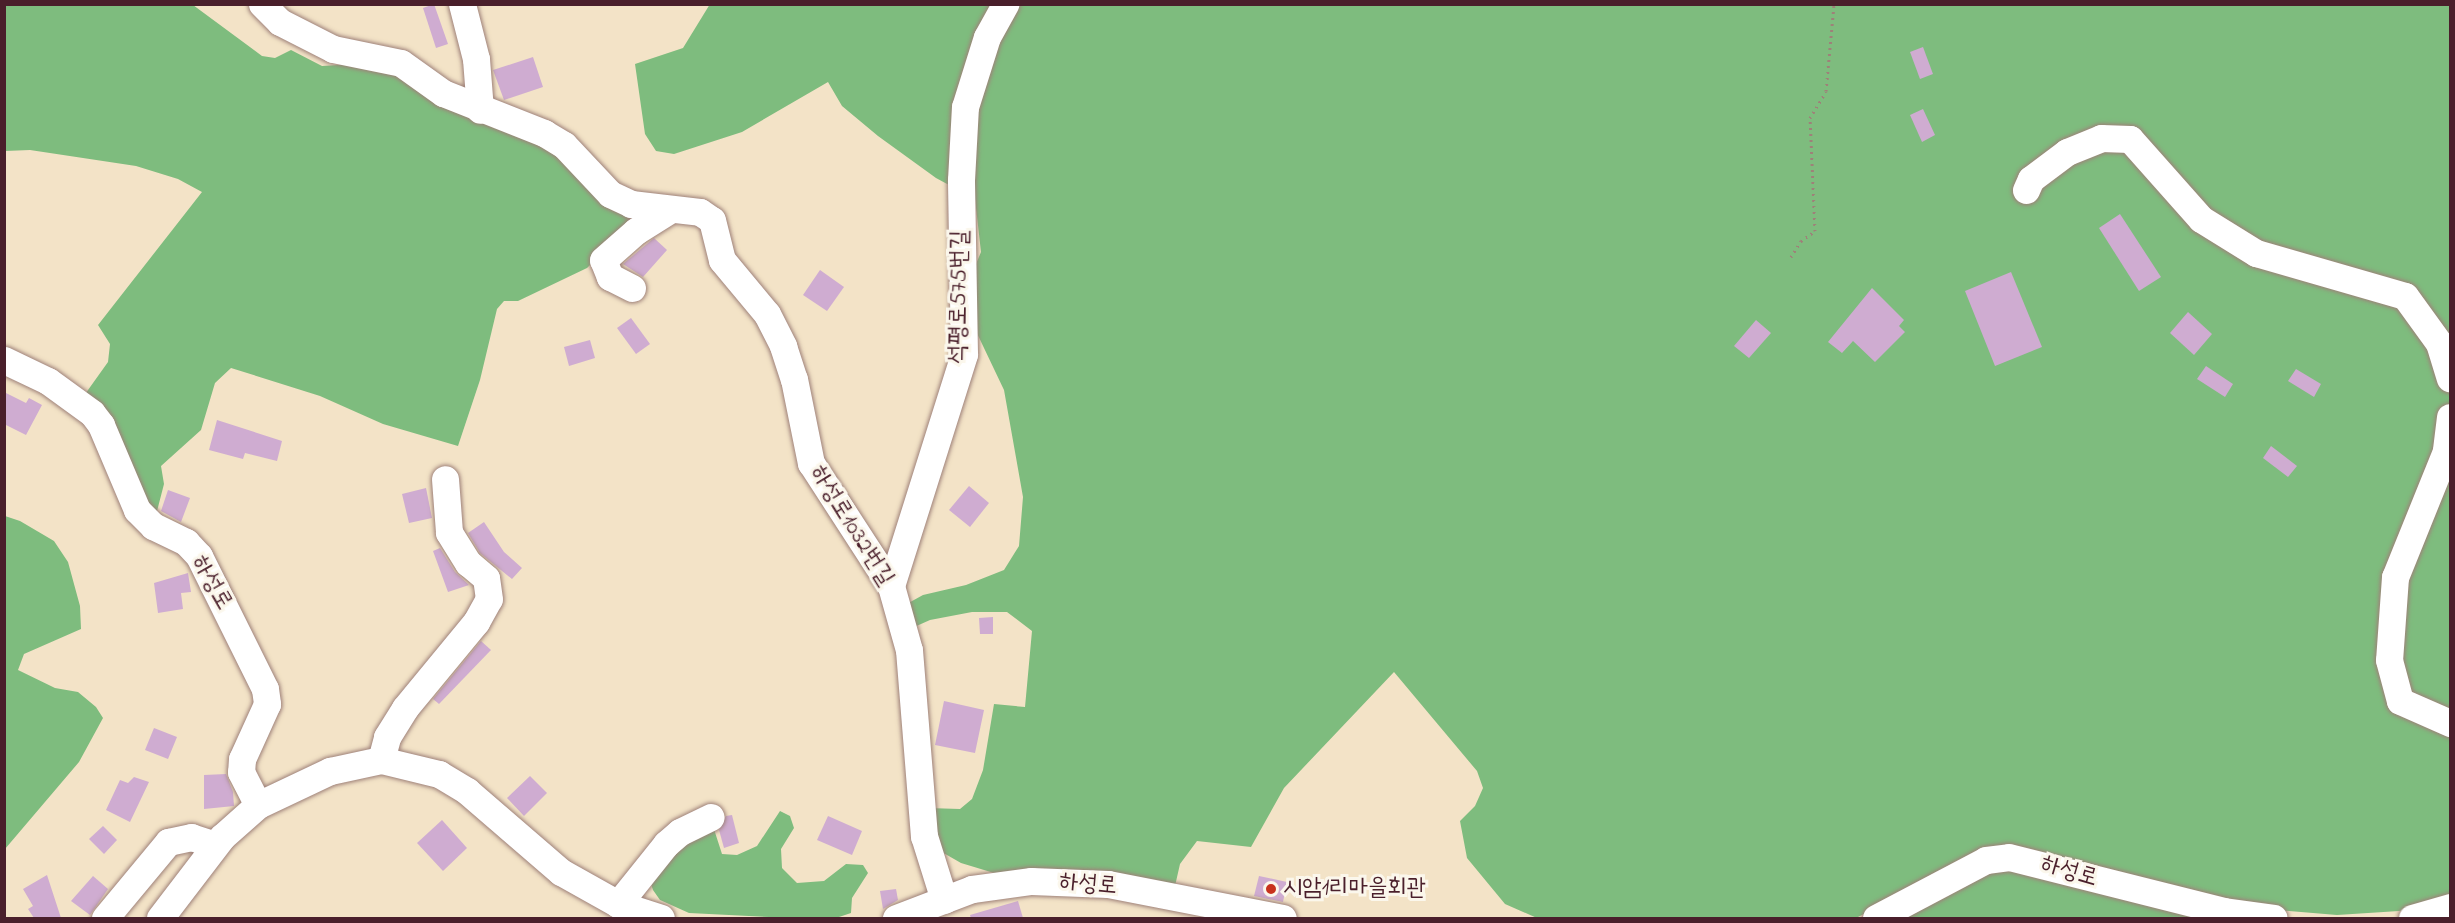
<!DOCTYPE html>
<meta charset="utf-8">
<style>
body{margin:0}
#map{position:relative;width:2455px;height:923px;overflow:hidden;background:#f3e3c7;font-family:"Indie Flower","Poor Story",sans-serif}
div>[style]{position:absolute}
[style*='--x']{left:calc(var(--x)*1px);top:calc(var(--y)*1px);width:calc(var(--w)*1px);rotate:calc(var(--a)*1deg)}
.forest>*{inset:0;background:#7ebc7e}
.building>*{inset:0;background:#cfacd1}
.path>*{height:3px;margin-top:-1.5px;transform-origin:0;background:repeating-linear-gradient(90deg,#9e8179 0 1.5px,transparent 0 6px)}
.roads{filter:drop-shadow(0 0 2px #9e8179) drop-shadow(0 0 2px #9e8179)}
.minor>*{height:27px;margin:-13.5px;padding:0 13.5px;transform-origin:13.5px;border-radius:13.5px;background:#fff}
.dots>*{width:16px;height:16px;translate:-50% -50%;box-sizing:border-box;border:3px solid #fbf7ec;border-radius:50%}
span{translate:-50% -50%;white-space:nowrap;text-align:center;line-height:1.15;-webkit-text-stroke:6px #fbf7ec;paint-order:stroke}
.street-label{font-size:24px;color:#4a1f2b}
.poi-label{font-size:24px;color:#4a1f2b}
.left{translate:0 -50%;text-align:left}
.frame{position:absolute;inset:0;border:6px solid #4a1f2b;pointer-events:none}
</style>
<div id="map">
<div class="forest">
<div style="clip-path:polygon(710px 4px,2450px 5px,2450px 897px,2436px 904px,2399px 911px,2337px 915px,2277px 910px,2101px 872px,1956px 868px,1856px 918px,1537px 918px,1505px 904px,1467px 858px,1460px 821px,1475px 806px,1483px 788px,1477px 771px,1394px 672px,1284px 788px,1251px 847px,1197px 841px,1180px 864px,1175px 886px,994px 873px,961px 863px,940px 851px,928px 808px,960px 809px,972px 799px,983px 770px,994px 704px,1025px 707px,1032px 631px,1007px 612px,972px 612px,930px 620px,912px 628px,903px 606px,923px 595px,966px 585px,1004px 570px,1019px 546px,1023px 497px,1004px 390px,974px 327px,971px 276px,981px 252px,975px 199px,936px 178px,878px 136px,842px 106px,828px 82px,742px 132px,674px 154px,656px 151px,645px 134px,635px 64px,683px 48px)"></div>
<div style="clip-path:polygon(4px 5px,193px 5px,262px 56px,275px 58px,291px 50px,322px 66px,370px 63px,551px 150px,638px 217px,587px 268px,518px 301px,504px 301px,497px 309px,480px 380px,458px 446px,383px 424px,320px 396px,231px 368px,215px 383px,201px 430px,161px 466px,164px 484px,156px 515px,83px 397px,108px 362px,110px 344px,98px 325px,202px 192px,178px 179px,136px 166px,30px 150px,5px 151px)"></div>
<div style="clip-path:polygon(5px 516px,20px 521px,54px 541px,68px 562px,80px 606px,81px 629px,24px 654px,18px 670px,55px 688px,78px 692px,96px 707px,103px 718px,79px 762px,5px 849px)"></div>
<div style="clip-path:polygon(780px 811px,790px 816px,794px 828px,781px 849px,782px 868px,797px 883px,824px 881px,846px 864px,863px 865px,868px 873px,852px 898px,851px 913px,839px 917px,769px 917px,689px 913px,660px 900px,653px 890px,649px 878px,651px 870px,712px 823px,722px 854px,737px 855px,757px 846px)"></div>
<div style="clip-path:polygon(2014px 866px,2216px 918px,1895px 918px,1995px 869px)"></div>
</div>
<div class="building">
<div style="clip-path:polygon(434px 4px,448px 44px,436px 48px,423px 8px)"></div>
<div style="clip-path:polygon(1923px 47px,1933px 74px,1920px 79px,1910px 52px)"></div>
<div style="clip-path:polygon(533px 57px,543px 87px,504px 100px,493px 70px)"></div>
<div style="clip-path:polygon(1923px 109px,1935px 135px,1922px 142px,1910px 115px)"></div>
<div style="clip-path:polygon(2120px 214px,2161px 277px,2139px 291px,2099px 228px)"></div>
<div style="clip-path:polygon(654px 238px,667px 250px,643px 277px,623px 264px)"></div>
<div style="clip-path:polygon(820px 270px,844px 287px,827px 311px,803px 295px)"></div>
<div style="clip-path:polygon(2011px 272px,2042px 347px,1995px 366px,1965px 291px)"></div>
<div style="clip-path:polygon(1872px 288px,1904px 320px,1899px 326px,1905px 332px,1875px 362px,1853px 341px,1842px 353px,1828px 342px)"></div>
<div style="clip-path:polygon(2188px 312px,2212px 334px,2194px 355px,2170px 333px)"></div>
<div style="clip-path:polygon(631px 318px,650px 344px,636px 354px,617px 328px)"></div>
<div style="clip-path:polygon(1756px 320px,1771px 333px,1749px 358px,1734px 346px)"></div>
<div style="clip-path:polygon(590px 340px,595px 358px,569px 366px,564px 347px)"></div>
<div style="clip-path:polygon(2206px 366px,2233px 384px,2225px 397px,2197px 379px)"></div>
<div style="clip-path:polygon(2296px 369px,2321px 384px,2314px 397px,2288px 381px)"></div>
<div style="clip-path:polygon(4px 392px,26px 403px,29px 398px,42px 405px,26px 435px,4px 424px)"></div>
<div style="clip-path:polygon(217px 420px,282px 441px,277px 461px,245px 453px,243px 459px,209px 450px)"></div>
<div style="clip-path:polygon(2271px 446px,2297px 466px,2288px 477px,2263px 458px)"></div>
<div style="clip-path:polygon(969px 486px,989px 503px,970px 527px,949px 510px)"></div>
<div style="clip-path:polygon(426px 488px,432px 518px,409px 523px,402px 494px)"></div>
<div style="clip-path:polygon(168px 490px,190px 498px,181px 522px,161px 511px)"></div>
<div style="clip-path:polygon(484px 522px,504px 552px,522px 568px,512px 579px,480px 553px,468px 533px)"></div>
<div style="clip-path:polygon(440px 548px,455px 572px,469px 585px,448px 592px,433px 551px)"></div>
<div style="clip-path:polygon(188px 573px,191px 592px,181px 593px,183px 609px,158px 613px,154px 583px)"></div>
<div style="clip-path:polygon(993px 617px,993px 634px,980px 634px,979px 618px)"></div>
<div style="clip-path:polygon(481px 641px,491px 650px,439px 704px,433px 699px)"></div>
<div style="clip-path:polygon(944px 701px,984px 710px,975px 753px,935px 745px)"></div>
<div style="clip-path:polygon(154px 728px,177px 737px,168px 759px,145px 750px)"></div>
<div style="clip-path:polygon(226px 774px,233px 792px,234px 806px,204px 809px,204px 775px)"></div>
<div style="clip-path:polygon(530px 776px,547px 793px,524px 816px,507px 798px)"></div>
<div style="clip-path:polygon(134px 777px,149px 782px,130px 822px,106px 810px,120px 780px,128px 783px)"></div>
<div style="clip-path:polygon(732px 815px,739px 843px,724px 848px,719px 830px,726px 816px)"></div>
<div style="clip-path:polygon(828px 816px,862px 831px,852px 855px,817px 840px)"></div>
<div style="clip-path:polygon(442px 820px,467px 848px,443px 871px,417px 843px)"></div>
<div style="clip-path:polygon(103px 826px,117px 840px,104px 854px,89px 839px)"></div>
<div style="clip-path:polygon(47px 875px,61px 918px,34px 918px,28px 909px,33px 906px,23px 889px)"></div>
<div style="clip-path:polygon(93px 876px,108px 889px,90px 915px,71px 901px)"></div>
<div style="clip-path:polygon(1259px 876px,1287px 882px,1283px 902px,1254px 896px)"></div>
<div style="clip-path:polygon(896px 889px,898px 900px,883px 909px,880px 891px)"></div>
<div style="clip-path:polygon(1018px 901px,1023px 918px,971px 918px,970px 915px)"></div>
</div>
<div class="path">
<div style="--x:1791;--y:257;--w:19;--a:-58"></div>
<div style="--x:1801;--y:241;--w:17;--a:-36"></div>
<div style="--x:1815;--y:231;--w:113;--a:-92.5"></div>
<div style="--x:1810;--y:118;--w:31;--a:-59"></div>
<div style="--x:1826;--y:91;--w:87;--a:-84.7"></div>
</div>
<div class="roads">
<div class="minor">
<div style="--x:262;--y:4;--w:25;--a:45"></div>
<div style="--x:280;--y:22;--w:59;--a:27"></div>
<div style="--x:333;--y:49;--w:69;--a:11.6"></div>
<div style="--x:401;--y:63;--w:52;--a:35.5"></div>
<div style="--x:443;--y:93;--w:109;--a:21.6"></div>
<div style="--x:544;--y:133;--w:23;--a:31"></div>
<div style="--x:564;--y:145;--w:67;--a:46.8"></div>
<div style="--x:610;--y:194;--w:23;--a:25"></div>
<div style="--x:631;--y:204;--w:69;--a:6.6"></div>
<div style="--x:700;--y:212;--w:14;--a:34"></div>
<div style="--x:712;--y:220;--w:41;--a:76"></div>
<div style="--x:722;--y:260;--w:70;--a:50.2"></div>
<div style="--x:767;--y:314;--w:36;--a:63"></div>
<div style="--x:783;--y:346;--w:35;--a:72"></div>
<div style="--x:794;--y:379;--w:86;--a:78.6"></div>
<div style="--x:811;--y:463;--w:147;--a:57"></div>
<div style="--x:891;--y:586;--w:66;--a:74.3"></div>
<div style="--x:909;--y:650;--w:187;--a:85.4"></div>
<div style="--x:924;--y:836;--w:67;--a:72.6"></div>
<div style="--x:462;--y:4;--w:57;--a:75.7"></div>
<div style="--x:476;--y:59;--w:51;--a:85.5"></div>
<div style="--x:2026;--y:190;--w:12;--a:-66"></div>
<div style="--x:2031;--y:179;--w:45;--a:-36.9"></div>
<div style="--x:2067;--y:152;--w:37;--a:-22"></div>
<div style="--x:2101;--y:138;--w:29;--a:2"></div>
<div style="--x:2130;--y:139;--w:107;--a:48.4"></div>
<div style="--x:2201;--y:219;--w:65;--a:31.7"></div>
<div style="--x:2256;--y:253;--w:155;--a:16.1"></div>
<div style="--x:2405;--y:296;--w:58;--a:54.1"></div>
<div style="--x:2439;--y:343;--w:37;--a:73"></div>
<div style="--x:632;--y:288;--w:25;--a:-153"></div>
<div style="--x:610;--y:277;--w:18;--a:-112"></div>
<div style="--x:603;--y:260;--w:44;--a:-41.3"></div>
<div style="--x:636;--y:231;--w:39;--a:-32"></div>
<div style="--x:4;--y:360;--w:49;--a:25.5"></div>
<div style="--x:48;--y:381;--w:54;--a:36"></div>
<div style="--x:92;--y:413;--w:15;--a:53"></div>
<div style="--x:101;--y:425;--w:92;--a:67"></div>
<div style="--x:137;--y:510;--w:23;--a:45"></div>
<div style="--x:153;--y:526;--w:37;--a:26"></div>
<div style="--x:186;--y:542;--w:19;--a:47"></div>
<div style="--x:199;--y:556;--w:148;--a:63.6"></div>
<div style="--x:265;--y:689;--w:15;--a:82"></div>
<div style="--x:267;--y:704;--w:60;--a:114.4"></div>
<div style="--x:242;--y:759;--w:13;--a:94"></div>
<div style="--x:241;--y:772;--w:37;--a:63"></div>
<div style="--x:2450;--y:417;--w:34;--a:97"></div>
<div style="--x:2446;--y:451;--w:136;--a:112"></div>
<div style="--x:2395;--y:577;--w:83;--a:94.1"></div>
<div style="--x:2389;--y:660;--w:42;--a:75"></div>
<div style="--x:2400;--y:701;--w:55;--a:23.7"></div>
<div style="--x:891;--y:586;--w:243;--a:-72.5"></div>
<div style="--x:964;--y:354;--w:174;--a:-91"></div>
<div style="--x:961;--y:180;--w:73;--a:-86.9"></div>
<div style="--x:965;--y:107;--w:73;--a:-72.6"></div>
<div style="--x:987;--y:37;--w:38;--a:-61"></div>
<div style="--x:381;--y:760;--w:24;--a:-75"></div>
<div style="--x:387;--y:737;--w:34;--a:-58"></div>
<div style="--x:405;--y:708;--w:112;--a:-50.5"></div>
<div style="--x:476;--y:622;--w:26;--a:-61"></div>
<div style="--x:489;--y:599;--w:21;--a:-98"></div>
<div style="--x:486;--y:578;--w:23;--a:-140"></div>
<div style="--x:468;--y:563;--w:36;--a:-122"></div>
<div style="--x:449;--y:532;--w:53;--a:-94.3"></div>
<div style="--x:618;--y:904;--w:77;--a:-51.3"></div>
<div style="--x:666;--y:844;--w:18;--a:-41"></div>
<div style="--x:680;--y:832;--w:34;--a:-26"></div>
<div style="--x:105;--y:918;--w:99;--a:-50.3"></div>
<div style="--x:168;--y:842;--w:24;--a:-12"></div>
<div style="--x:191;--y:837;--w:25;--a:18"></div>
<div style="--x:160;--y:918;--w:102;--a:-52.6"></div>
<div style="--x:222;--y:837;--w:48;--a:-41.6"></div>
<div style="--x:258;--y:805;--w:80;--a:-25.3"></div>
<div style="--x:330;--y:771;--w:52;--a:-12.2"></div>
<div style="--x:381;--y:760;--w:60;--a:13.6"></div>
<div style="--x:439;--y:774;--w:33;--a:31"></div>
<div style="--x:467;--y:791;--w:124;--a:40.8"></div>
<div style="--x:561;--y:872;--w:65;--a:29.3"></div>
<div style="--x:618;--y:904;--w:45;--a:18"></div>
<div style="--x:896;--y:918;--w:81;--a:-20.9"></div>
<div style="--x:972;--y:889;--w:60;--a:-7.7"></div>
<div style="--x:1031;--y:881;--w:77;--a:2.2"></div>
<div style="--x:1108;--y:884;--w:178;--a:11"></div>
<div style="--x:1876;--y:918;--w:124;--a:-27.8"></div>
<div style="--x:1986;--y:860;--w:23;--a:-7"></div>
<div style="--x:2009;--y:857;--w:222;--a:14.1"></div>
<div style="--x:2224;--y:911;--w:50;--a:8"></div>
<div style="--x:2412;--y:918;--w:40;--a:-16"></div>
</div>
</div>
<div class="dots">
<div style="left:1271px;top:889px;background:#c8321e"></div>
</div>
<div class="street-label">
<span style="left:960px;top:297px;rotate:-89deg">석평로575번길</span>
<span style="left:851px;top:526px;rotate:58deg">하성로1032번길</span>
<span style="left:211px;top:583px;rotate:60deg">하성로</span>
<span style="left:2069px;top:872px;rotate:16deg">하성로</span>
<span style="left:1088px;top:885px;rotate:5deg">하성로</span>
</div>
<div class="poi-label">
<span class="left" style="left:1283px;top:889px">시암1리마을회관</span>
</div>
<div class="frame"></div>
</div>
